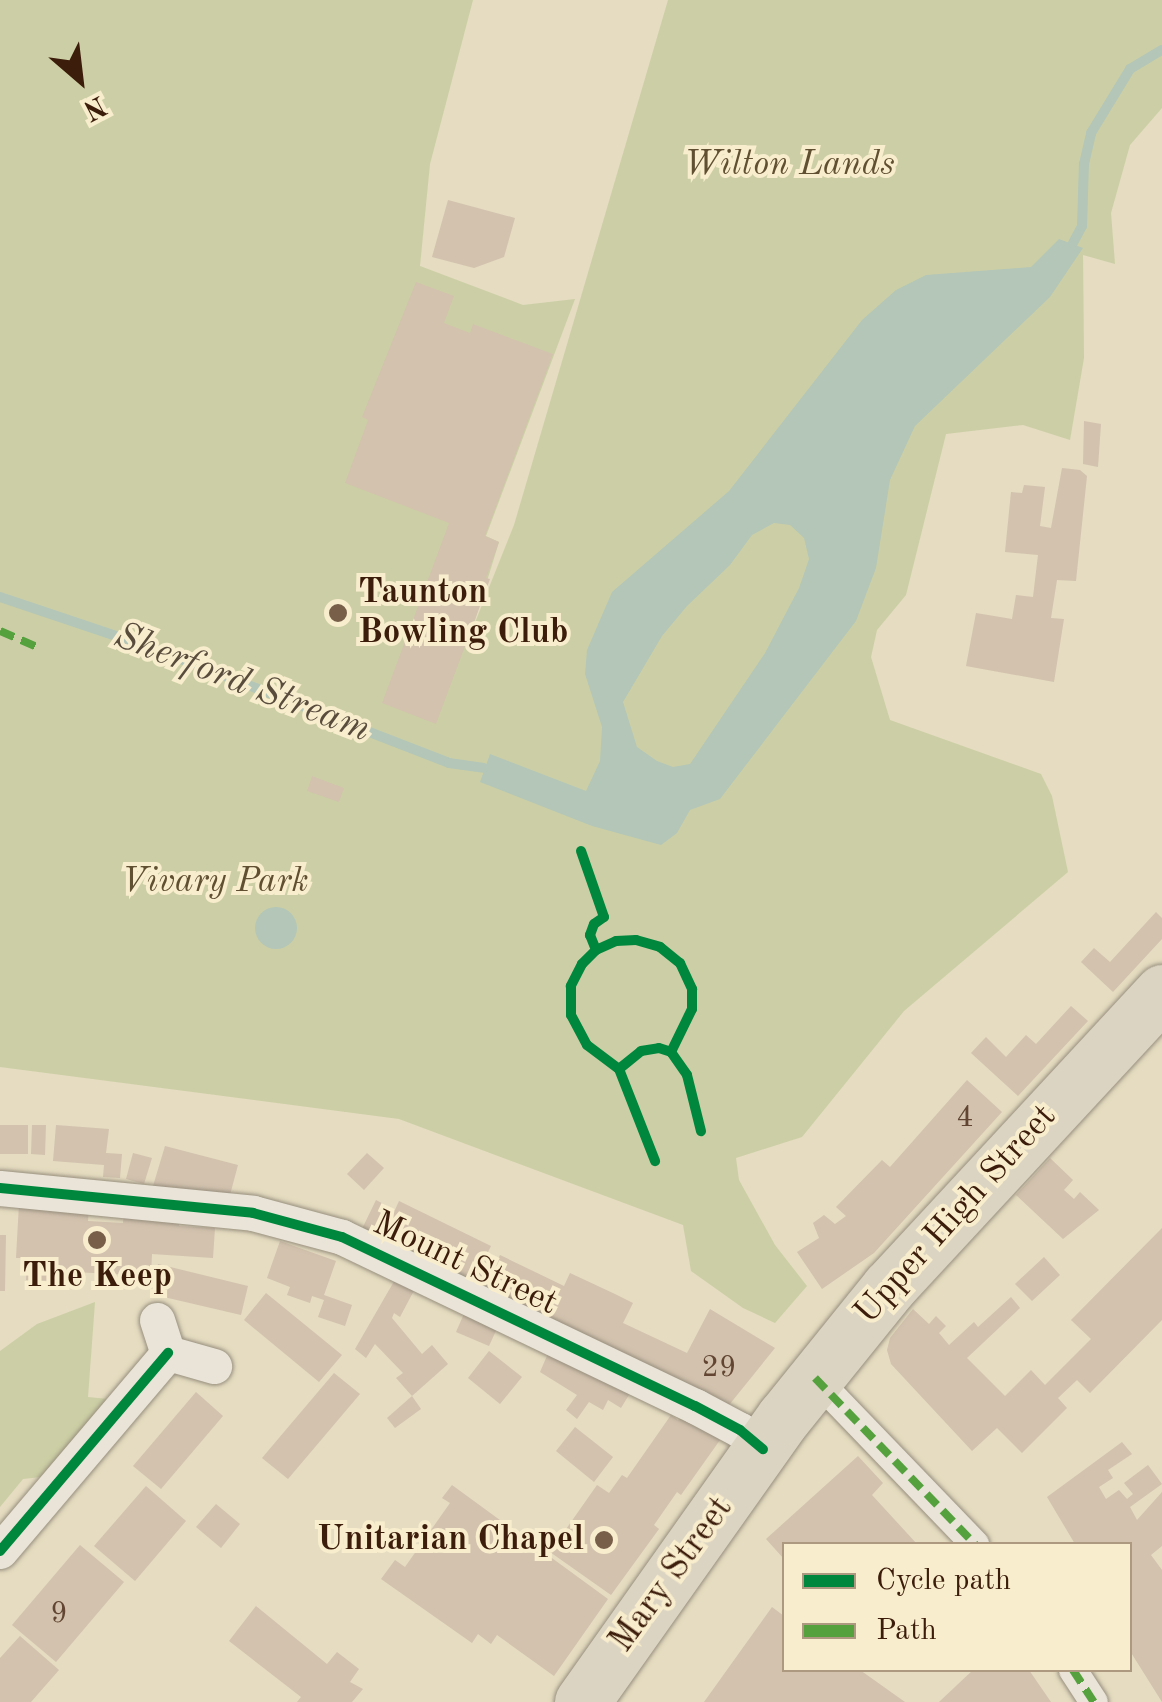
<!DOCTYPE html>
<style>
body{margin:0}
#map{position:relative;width:1162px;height:1702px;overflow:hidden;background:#e5dcc1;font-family:"Old Standard TT",serif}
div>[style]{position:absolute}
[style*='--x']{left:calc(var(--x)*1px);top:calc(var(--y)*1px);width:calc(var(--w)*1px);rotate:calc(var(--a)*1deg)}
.green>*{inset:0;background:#cccfa5}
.water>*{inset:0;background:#b3c6b8}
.round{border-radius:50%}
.stream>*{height:10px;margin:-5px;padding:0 5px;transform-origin:5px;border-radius:5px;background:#b3c6b8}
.building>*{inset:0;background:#d2c2ae}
.roads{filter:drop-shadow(0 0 2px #978e7d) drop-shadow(0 0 2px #978e7d)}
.pedestrian>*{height:28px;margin:-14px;padding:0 14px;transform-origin:14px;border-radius:14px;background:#e9e4d7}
.minor>*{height:35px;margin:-17.5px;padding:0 17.5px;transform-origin:17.5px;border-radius:17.5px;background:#e9e4d7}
.primary>*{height:55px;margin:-27.5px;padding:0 27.5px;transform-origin:27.5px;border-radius:27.5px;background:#dcd4c2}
.quiet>*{height:8px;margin-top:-4px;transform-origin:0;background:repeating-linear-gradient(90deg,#54a13e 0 15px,transparent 0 23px)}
.cycleway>*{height:10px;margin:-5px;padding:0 5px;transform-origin:5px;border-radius:5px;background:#00873e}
.dots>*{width:28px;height:28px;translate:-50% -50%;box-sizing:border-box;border:5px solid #f8edcd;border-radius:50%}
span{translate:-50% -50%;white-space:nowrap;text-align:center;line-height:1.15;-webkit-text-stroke:8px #f8edcd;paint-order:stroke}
.number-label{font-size:30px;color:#624633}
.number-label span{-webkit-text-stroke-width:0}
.park-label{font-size:35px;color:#614f32;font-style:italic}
.poi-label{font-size:35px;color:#3c1c0a;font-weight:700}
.left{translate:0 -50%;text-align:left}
.right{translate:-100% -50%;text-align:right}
.street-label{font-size:35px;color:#3c1c0a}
.water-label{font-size:38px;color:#594c3d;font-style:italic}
.legend{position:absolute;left:782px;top:1542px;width:350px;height:130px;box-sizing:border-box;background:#f8edcd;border:2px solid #ad997f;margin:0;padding:12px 18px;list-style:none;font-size:30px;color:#3c1c0a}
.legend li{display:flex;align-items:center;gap:20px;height:50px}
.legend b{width:50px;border:2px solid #ad997f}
.north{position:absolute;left:30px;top:30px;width:100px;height:100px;-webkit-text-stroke:8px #f8edcd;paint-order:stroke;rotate:152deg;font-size:28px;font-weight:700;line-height:40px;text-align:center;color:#3c1c0a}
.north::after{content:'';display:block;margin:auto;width:35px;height:45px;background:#3c1c0a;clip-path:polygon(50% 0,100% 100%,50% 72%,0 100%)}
</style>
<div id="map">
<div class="green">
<div style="clip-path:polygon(0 0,473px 0,430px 164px,420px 266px,523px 305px,575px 299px,486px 536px,499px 542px,472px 630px,514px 525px,668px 0,1162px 0,1162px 108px,1130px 145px,1111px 213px,1115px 264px,1083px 255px,1084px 358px,1070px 440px,1023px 425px,946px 434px,906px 595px,877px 630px,871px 657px,890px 720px,1041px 774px,1052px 796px,1068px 872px,904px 1011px,802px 1137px,736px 1158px,739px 1180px,775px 1245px,807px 1286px,775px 1323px,743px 1308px,691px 1271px,683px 1225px,399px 1119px,0 1067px)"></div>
<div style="clip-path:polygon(95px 1302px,88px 1397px,108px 1399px,41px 1477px,23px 1479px,0 1507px,0 1351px,37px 1324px)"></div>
</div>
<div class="water">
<div style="clip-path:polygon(evenodd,1059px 239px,1083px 248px,1050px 297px,915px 426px,890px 480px,876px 568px,856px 621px,720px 799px,690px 810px,677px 833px,661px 845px,592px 826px,480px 782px,490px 754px,586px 791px,600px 761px,602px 727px,585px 674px,587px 650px,612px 592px,729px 491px,862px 320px,896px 290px,926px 275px,1031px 267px,1059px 239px,774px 523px,790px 525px,804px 538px,809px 559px,799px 588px,765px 653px,690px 764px,673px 767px,657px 761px,637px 747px,623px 702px,662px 636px,687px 606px,730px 565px,752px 535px,774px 523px)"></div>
<div class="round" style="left:255px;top:907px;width:42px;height:42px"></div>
</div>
<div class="stream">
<div style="--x:1073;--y:243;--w:19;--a:-62"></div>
<div style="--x:1082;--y:226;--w:62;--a:-88.2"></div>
<div style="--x:1084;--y:164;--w:32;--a:-77"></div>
<div style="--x:1091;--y:133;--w:75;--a:-58.6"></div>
<div style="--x:1130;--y:69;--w:37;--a:-31"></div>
<div style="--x:0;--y:597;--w:172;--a:18.6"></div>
<div style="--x:163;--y:652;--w:307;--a:21.2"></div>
<div style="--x:449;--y:763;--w:35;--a:8"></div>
</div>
<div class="building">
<div style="clip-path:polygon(448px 200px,515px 218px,504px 257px,474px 268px,432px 257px)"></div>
<div style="clip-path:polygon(416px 282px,454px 296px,444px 323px,470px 333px,473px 324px,553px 354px,485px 536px,499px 542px,486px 578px,490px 579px,436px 724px,382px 703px,449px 523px,345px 483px,368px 420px,362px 417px)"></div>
<div style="clip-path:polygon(1084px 421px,1101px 424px,1098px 467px,1083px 464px)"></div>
<div style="clip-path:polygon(1062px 468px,1080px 470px,1087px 476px,1076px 581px,1057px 580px,1051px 618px,1064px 619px,1054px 682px,966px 666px,976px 613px,1012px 619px,1016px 595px,1033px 597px,1038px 555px,1005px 552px,1011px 492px,1022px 493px,1024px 485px,1045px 487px,1040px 526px,1051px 528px)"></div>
<div style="clip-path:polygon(312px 776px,344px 788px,339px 802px,307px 791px)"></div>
<div style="clip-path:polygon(1156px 912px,1162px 918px,1162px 939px,1113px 992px,1081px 962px,1094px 948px,1110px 962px)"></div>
<div style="clip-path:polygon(1071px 1006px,1088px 1021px,1018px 1096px,971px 1053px,986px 1037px,1006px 1057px,1026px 1035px,1036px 1044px)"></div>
<div style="clip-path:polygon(967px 1080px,1002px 1112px,874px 1253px,822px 1289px,797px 1252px,819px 1238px,813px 1223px,824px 1215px,835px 1224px,846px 1216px,836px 1207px,882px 1160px,890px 1167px)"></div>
<div style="clip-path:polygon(0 1125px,28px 1125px,28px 1154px,0 1154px)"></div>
<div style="clip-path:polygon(32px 1125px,46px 1125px,45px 1155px,31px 1154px)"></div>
<div style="clip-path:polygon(56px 1125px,109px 1129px,106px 1153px,122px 1154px,120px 1178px,103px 1177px,104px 1165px,53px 1161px)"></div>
<div style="clip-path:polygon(165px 1146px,238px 1165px,230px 1195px,153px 1186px)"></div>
<div style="clip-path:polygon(133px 1153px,152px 1158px,144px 1184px,126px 1179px)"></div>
<div style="clip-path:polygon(367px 1153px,384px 1168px,364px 1190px,347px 1174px)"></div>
<div style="clip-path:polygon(1050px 1158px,1073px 1180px,1064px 1190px,1074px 1199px,1080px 1192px,1099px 1210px,1063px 1239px,1016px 1195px)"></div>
<div style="clip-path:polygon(376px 1200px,395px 1210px,399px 1201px,491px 1246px,487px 1254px,498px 1259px,500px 1255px,564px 1286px,570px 1273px,615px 1294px,633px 1303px,623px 1323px,687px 1353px,710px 1309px,775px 1348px,725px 1410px,360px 1233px)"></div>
<div style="clip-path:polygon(19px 1204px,89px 1208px,88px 1221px,123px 1223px,124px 1209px,180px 1212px,179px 1226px,215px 1228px,213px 1258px,152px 1254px,151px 1276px,55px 1271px,54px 1281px,26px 1280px,27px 1258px,16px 1258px)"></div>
<div style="clip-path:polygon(1162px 1228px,1162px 1320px,1090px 1393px,1077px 1380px,1058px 1398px,1067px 1408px,1022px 1453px,997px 1428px,972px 1451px,891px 1364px,887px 1350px,890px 1338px,913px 1309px,929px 1324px,936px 1316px,946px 1326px,939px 1333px,949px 1345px,974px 1322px,978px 1327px,1011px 1297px,1020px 1308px,967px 1358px,1005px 1396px,1031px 1370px,1045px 1385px,1091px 1339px,1071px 1320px)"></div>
<div style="clip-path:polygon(0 1235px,6px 1235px,5px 1291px,0 1291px)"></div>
<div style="clip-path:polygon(280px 1241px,336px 1261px,324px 1295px,352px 1305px,345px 1326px,318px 1317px,324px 1300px,312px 1296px,310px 1303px,287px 1295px,290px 1287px,267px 1278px)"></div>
<div style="clip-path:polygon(1044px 1257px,1060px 1275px,1032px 1301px,1015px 1284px)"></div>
<div style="clip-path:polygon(158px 1264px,248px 1286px,241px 1315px,151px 1294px)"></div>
<div style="clip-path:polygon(400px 1271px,419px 1281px,400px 1317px,394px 1313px,392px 1318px,422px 1354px,432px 1345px,448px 1364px,412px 1396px,396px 1378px,403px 1373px,375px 1344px,366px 1358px,355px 1349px)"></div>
<div style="clip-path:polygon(266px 1293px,342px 1355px,319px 1382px,244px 1320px)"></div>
<div style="clip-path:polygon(467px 1307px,500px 1322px,489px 1346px,456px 1332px)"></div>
<div style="clip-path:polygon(552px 1344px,635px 1385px,621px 1408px,608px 1400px,603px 1410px,589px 1402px,577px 1419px,566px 1410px,577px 1395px,540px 1372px)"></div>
<div style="clip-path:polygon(489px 1351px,522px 1377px,500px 1404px,468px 1378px)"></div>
<div style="clip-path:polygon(334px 1373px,360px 1394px,288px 1479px,262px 1458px)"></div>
<div style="clip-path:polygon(196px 1392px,223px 1416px,161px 1489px,133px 1466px)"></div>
<div style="clip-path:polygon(412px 1396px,421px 1409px,395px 1428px,387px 1418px)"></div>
<div style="clip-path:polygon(683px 1414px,720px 1440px,681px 1495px,677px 1492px,654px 1525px,659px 1529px,611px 1595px,550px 1552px,597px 1485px,609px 1493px,622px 1475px,627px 1478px,671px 1415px,678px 1420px)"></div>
<div style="clip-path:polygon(575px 1427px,613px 1457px,594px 1482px,556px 1451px)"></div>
<div style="clip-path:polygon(1122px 1442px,1132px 1454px,1108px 1470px,1113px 1478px,1099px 1487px,1106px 1499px,1119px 1490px,1127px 1499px,1133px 1494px,1124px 1483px,1148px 1465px,1162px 1484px,1130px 1507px,1137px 1520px,1162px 1492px,1162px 1546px,1151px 1555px,1162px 1570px,1162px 1702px,1130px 1651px,1130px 1544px,1075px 1544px,1047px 1497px)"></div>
<div style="clip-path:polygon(858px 1456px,883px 1483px,872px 1495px,917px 1544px,784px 1544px,784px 1559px,766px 1539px)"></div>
<div style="clip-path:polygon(452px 1485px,608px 1599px,554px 1676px,497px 1635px,491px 1644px,478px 1634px,472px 1643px,381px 1579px,395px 1560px,405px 1567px,450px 1503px,442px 1498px)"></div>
<div style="clip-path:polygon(146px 1486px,186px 1521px,135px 1581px,94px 1546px)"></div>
<div style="clip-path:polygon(216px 1504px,240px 1524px,221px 1548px,196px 1527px)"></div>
<div style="clip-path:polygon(80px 1545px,124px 1582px,56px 1662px,12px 1625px)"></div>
<div style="clip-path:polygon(256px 1606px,327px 1664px,337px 1652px,359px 1669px,350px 1682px,363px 1689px,352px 1702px,297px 1702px,301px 1697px,229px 1641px)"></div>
<div style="clip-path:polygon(772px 1607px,784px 1616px,784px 1670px,860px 1670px,905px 1702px,704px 1702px)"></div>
<div style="clip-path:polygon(20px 1636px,59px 1670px,31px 1702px,0 1702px,0 1658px)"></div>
<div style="clip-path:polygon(973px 1670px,1029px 1670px,1051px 1702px,939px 1702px)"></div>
</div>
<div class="roads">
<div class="pedestrian">
<div style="--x:815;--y:1378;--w:231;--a:46.1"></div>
<div style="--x:1073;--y:1670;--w:38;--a:57"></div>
</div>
<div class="minor">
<div style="--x:0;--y:1188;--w:254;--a:5.6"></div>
<div style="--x:253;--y:1213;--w:92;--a:15.1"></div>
<div style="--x:342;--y:1237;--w:391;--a:25.6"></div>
<div style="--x:695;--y:1406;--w:51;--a:28.1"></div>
<div style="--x:740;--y:1430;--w:30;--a:40"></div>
<div style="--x:157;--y:1320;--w:35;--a:72"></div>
<div style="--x:168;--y:1353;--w:48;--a:15.8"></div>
<div style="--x:0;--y:1551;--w:260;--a:-49.7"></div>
</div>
<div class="primary">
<div style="--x:582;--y:1702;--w:349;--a:-54.7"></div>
<div style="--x:784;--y:1417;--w:167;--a:-51.1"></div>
<div style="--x:889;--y:1287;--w:402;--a:-47.2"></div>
</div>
</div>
<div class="quiet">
<div style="--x:0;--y:631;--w:40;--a:23.4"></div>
<div style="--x:815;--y:1378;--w:231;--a:46.1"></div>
<div style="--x:1073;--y:1670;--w:38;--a:57"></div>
</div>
<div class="cycleway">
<div style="--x:581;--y:851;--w:70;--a:70.8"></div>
<div style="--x:604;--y:917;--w:12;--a:145"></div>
<div style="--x:594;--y:924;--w:12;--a:110"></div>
<div style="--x:590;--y:935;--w:16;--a:68"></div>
<div style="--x:596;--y:950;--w:20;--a:135"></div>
<div style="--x:582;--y:964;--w:25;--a:117"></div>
<div style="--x:571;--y:986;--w:29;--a:90"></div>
<div style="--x:571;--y:1015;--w:34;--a:62"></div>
<div style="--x:587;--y:1045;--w:40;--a:37"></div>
<div style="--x:619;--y:1069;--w:99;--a:68.6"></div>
<div style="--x:596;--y:950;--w:22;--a:-24"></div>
<div style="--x:616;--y:941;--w:20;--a:-3"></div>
<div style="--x:636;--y:940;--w:25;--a:16"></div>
<div style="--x:660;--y:947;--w:26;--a:39"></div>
<div style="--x:680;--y:963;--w:29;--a:65"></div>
<div style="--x:692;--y:989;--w:20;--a:90"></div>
<div style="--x:692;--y:1009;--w:48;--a:116"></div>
<div style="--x:619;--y:1069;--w:28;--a:-39"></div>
<div style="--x:641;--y:1051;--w:18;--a:-9"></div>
<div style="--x:659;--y:1048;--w:13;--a:18"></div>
<div style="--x:671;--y:1052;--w:28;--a:55"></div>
<div style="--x:687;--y:1075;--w:58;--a:76"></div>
<div style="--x:0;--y:1188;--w:254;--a:5.6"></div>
<div style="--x:253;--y:1213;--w:92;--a:15.1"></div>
<div style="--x:342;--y:1237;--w:391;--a:25.6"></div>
<div style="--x:695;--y:1406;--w:51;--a:28.1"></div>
<div style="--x:740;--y:1430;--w:30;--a:40"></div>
<div style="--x:0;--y:1551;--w:260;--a:-49.7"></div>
</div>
<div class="dots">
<div style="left:338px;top:613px;background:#775f4a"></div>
<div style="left:97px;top:1240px;background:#775f4a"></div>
<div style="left:604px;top:1540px;background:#775f4a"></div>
</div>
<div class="number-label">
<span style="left:965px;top:1118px">4</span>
<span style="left:719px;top:1368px">29</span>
<span style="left:59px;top:1614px">9</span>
</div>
<div class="park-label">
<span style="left:789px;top:165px">Wilton Lands</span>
<span style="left:215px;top:882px">Vivary Park</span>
</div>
<div class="poi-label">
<span class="left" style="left:358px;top:613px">Taunton<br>Bowling Club</span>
<span style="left:97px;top:1277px">The Keep</span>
<span class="right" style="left:584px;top:1540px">Unitarian Chapel</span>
</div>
<div class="street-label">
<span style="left:956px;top:1215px;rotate:-48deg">Upper High Street</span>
<span style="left:465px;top:1264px;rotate:25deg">Mount Street</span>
<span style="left:672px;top:1575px;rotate:-54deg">Mary Street</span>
</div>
<div class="water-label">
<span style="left:242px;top:684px;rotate:21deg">Sherford Stream</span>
</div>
<ul class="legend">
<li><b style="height:12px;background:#00873e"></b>Cycle path</li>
<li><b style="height:12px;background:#54a13e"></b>Path</li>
</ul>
<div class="north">N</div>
</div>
